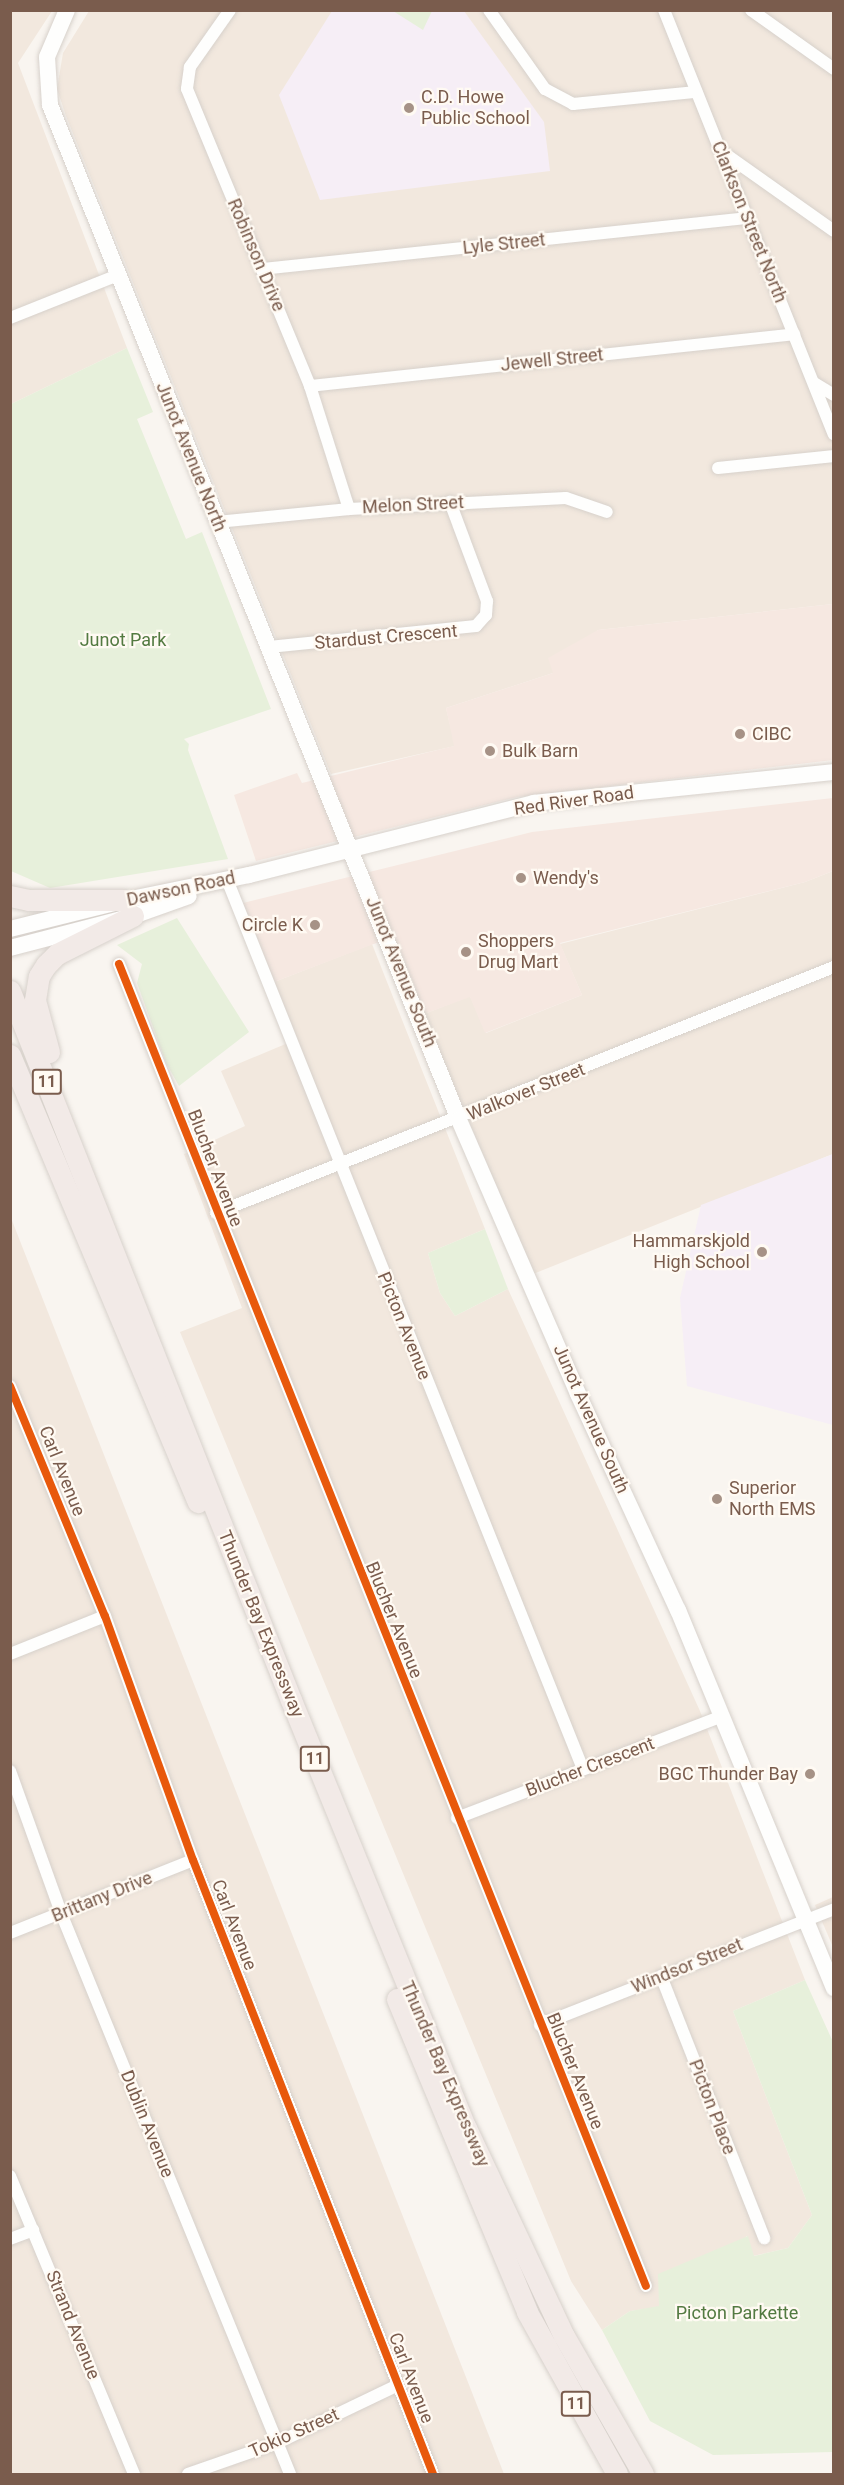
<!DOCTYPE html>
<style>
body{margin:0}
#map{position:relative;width:844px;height:2485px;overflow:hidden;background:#f9f5f0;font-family:Roboto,sans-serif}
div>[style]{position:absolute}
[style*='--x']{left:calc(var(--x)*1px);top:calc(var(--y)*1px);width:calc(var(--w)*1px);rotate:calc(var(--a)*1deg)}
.residential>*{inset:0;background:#f2e8de}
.commercial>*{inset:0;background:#f6e8e1}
.education>*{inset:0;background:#f6eef6}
.green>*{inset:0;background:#e7f0db}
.roads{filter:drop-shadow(0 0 2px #d7d1cb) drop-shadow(0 0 2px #d7d1cb)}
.street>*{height:12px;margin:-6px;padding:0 6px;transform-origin:6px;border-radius:6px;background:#fefefd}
.secondary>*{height:16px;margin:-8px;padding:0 8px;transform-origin:8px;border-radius:8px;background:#fefefd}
.highway>*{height:21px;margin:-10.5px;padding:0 10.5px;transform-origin:10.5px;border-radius:10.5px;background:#f2eae7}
.cycleway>*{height:8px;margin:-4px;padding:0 4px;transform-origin:4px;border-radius:4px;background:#e8590c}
.dots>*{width:16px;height:16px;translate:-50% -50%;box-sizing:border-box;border:3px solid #fffaf3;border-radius:50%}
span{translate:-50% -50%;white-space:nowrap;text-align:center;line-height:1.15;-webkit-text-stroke:4.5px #fffaf3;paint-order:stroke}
.shield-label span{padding:2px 4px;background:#fffaf3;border:2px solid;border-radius:4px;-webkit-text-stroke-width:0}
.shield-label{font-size:16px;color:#7a5c4d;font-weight:700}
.poi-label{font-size:18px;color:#7a5c4d}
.left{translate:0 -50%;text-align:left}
.right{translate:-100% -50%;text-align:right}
.street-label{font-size:18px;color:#7a5c4d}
.park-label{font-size:18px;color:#537a41}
.frame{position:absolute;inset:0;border:12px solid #7a5c4d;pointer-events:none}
</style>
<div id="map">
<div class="residential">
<div style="clip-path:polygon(11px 11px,52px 11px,18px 63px,127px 348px,11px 404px)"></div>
<div style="clip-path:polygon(89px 11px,833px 11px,833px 604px,598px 630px,553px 673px,446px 708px,455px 746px,331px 774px,66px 116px,57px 89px,63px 53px)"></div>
<div style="clip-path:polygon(833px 871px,833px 1154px,533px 1274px,424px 1014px,470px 996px,486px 1033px,582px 995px,560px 944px,805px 882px)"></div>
<div style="clip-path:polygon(372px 944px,485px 1229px,428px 1253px,440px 1293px,455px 1316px,508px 1289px,700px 1711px,805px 1980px,733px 2011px,812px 2215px,788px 2248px,753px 2256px,747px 2236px,660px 2307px,630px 2311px,602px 2330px,571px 2281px,180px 1332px,242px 1308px,184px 1154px,245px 1126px,221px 1071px,295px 1040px,274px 982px)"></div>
<div style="clip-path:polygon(11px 1218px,504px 2474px,11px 2474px)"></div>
<div style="clip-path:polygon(833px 1897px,833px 1947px,815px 1905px)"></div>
</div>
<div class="commercial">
<div style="clip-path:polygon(833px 604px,833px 760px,517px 797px,256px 861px,234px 795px,297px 773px,302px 783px,454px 746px,446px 708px,553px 673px,548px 658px,598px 630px)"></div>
<div style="clip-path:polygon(833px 798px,833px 871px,805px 882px,560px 943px,582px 995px,485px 1033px,470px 997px,424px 1014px,392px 937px,274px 982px,243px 903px,532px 832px)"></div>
</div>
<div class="education">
<div style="clip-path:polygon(332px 11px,464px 11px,544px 122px,550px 171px,320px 200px,279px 95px)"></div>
<div style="clip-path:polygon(833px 1154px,833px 1425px,687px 1386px,680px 1298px,701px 1205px)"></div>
</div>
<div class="green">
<div style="clip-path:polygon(393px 11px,393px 10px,432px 11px,423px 30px)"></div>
<div style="clip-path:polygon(127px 348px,153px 412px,137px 419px,186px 539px,202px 532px,271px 709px,184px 739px,189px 744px,188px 750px,228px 859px,50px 888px,11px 871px,11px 404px)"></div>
<div style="clip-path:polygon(177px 918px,249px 1032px,179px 1086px,166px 1063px,137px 983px,142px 964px,117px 945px)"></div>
<div style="clip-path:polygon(485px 1229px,508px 1289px,455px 1316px,440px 1293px,428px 1253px)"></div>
<div style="clip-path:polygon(805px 1980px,833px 2042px,833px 2452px,713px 2455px,650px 2421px,602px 2330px,630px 2311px,659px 2306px,658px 2274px,748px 2236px,754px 2256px,788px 2248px,812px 2215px,733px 2011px)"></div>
</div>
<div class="roads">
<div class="street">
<div style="--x:230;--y:10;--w:70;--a:125.1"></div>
<div style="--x:190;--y:67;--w:22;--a:98"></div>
<div style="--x:187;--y:89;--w:321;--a:67.5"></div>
<div style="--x:310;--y:386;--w:129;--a:72.4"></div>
<div style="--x:489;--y:10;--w:97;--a:54.7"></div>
<div style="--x:545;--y:89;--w:32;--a:28"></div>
<div style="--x:573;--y:104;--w:124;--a:-5.6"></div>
<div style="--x:664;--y:10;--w:457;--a:68.2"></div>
<div style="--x:751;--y:10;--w:102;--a:35.4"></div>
<div style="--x:721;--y:151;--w:138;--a:35.3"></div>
<div style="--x:262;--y:269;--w:488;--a:-6"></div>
<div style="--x:10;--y:318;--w:116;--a:-21.7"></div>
<div style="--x:814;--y:383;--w:23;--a:31"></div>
<div style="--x:310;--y:386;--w:487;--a:-6.1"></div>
<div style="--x:718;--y:468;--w:117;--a:-5.9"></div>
<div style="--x:217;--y:522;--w:133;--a:-5.6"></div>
<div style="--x:349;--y:509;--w:217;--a:-2.9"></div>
<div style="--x:566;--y:498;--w:43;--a:18.9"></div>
<div style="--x:269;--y:647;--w:208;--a:-5.8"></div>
<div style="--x:476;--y:626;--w:15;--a:-48"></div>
<div style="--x:486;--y:615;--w:14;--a:-86"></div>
<div style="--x:487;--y:601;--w:106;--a:-110.5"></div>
<div style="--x:228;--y:882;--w:955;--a:68.19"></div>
<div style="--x:119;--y:964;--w:1423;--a:68.27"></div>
<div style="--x:216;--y:1213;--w:665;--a:-21.71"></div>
<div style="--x:10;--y:1386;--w:249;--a:67.6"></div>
<div style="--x:105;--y:1616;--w:259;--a:70.2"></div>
<div style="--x:193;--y:1860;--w:659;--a:68.65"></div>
<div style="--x:10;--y:1654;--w:102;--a:-21.8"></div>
<div style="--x:10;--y:1771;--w:151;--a:70.2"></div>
<div style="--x:61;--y:1913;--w:606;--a:67.79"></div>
<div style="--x:457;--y:1818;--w:285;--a:-21"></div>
<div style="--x:10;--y:1933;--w:197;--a:-21.7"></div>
<div style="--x:661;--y:1976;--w:282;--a:68.5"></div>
<div style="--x:540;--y:2025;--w:316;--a:-21.5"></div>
<div style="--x:10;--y:2176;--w:323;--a:67.4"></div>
<div style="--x:10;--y:2239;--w:25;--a:-21"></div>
<div style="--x:188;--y:2474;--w:94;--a:-19.2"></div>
<div style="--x:277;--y:2443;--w:134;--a:-25.6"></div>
</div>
<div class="secondary">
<div style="--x:67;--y:10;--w:51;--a:113.1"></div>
<div style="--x:47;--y:57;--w:48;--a:86.4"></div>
<div style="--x:50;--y:105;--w:1094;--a:68.05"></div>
<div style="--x:459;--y:1120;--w:299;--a:66.5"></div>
<div style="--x:578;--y:1394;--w:238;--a:65.2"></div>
<div style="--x:678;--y:1610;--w:409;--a:67.6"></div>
<div style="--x:10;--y:929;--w:120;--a:-14"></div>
<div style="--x:126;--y:900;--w:126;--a:-11.5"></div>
<div style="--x:249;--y:875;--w:294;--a:-14.2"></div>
<div style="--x:534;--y:803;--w:302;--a:-5.9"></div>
<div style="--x:10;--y:948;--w:127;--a:-14.6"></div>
<div style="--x:133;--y:916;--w:59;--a:-19.7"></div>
</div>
<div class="highway">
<div style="--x:10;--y:896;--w:19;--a:12"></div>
<div style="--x:29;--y:900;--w:97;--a:0"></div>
<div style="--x:10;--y:991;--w:763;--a:68.38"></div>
<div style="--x:291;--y:1700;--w:462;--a:67.8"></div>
<div style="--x:466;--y:2128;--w:230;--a:64.8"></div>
<div style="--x:564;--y:2336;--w:159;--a:60.2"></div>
<div style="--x:49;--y:1052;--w:54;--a:-105.1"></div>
<div style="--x:35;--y:1000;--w:24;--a:-81"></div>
<div style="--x:39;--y:976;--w:13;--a:-58"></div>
<div style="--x:46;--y:965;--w:16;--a:-45"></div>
<div style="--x:57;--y:954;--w:85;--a:-26.6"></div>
<div style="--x:10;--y:1055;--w:485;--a:67.2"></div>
<div style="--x:397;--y:1999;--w:339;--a:67.4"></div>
<div style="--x:527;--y:2312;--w:185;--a:60.9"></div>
</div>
</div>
<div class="cycleway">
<div style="--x:119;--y:964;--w:1423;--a:68.27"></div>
<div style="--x:10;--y:1386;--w:249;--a:67.6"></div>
<div style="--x:105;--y:1616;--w:259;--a:70.2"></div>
<div style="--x:193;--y:1860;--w:659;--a:68.65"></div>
</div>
<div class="dots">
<div style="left:409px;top:108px;background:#a69286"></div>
<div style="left:740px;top:734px;background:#a69286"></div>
<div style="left:490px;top:751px;background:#a69286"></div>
<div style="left:521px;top:878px;background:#a69286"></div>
<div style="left:315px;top:925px;background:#a69286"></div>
<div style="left:466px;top:952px;background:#a69286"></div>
<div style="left:762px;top:1252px;background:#a69286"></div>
<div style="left:717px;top:1499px;background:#a69286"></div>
<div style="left:810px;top:1774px;background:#a69286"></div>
</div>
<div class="shield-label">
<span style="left:47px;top:1082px">11</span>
<span style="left:315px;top:1759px">11</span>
<span style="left:576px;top:2404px">11</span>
</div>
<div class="poi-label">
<span class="left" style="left:421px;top:108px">C.D. Howe<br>Public School</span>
<span class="left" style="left:752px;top:734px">CIBC</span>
<span class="left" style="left:502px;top:751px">Bulk Barn</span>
<span class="left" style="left:533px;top:878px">Wendy's</span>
<span class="right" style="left:303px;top:925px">Circle K</span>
<span class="left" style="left:478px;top:952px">Shoppers<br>Drug Mart</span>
<span class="right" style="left:750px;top:1252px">Hammarskjold<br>High School</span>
<span class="left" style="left:729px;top:1499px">Superior<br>North EMS</span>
<span class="right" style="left:798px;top:1774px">BGC Thunder Bay</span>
</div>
<div class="street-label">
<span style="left:749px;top:222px;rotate:68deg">Clarkson Street North</span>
<span style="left:504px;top:244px;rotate:-6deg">Lyle Street</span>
<span style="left:256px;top:255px;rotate:67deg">Robinson Drive</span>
<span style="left:552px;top:360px;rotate:-6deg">Jewell Street</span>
<span style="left:191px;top:457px;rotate:68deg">Junot Avenue North</span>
<span style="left:413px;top:505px;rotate:-3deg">Melon Street</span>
<span style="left:386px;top:637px;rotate:-5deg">Stardust Crescent</span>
<span style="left:574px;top:801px;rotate:-8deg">Red River Road</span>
<span style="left:181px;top:889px;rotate:-12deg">Dawson Road</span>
<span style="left:401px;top:972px;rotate:68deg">Junot Avenue South</span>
<span style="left:526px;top:1092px;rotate:-22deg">Walkover Street</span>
<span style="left:215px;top:1168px;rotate:69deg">Blucher Avenue</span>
<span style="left:404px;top:1326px;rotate:68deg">Picton Avenue</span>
<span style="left:591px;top:1419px;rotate:66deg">Junot Avenue South</span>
<span style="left:62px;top:1471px;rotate:68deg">Carl Avenue</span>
<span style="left:394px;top:1620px;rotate:68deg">Blucher Avenue</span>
<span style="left:261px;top:1624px;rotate:68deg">Thunder Bay Expressway</span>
<span style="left:590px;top:1767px;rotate:-21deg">Blucher Crescent</span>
<span style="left:102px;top:1897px;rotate:-22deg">Brittany Drive</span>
<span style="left:234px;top:1925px;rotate:69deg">Carl Avenue</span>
<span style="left:687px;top:1966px;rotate:-22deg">Windsor Street</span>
<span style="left:575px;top:2071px;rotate:68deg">Blucher Avenue</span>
<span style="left:445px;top:2074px;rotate:67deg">Thunder Bay Expressway</span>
<span style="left:712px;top:2107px;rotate:69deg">Picton Place</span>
<span style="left:147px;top:2124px;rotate:68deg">Dublin Avenue</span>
<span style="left:73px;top:2325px;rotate:68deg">Strand Avenue</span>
<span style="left:411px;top:2378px;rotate:69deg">Carl Avenue</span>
<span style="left:294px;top:2433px;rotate:-24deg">Tokio Street</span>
</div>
<div class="park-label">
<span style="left:123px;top:640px">Junot Park</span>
<span style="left:737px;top:2313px">Picton Parkette</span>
</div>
<div class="frame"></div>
</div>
